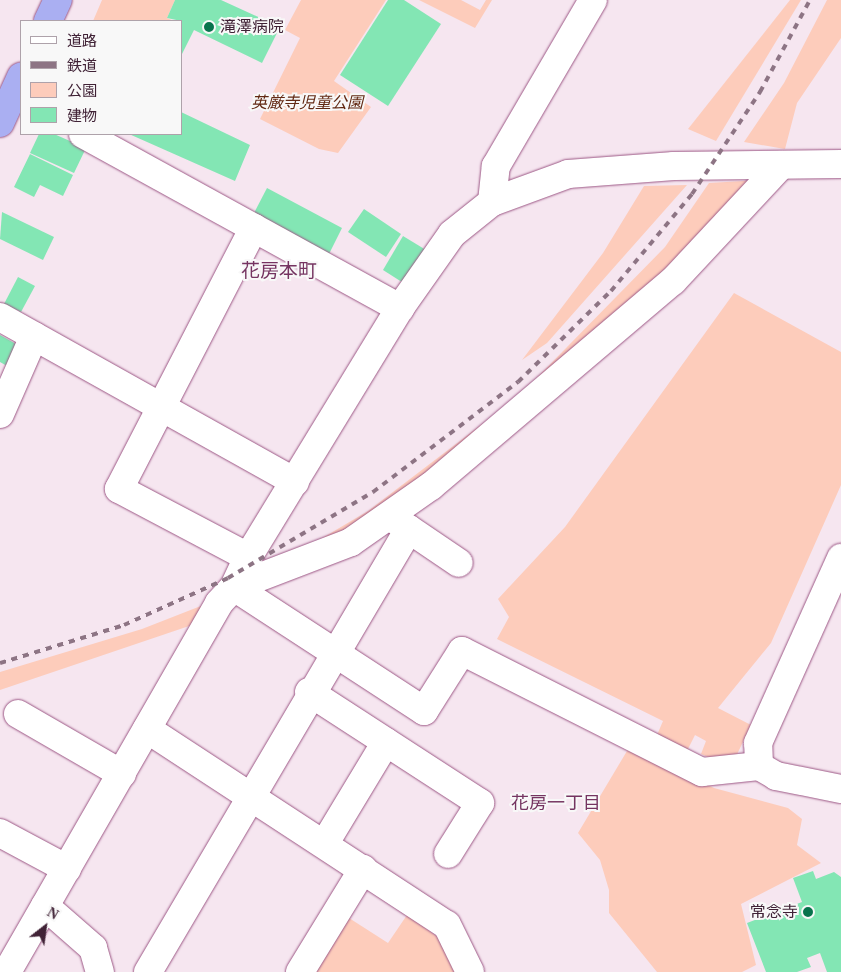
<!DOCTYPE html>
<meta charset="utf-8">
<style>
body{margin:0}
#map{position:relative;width:841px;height:972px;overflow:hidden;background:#f6e6f0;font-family:"Times New Roman","Noto Sans JP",serif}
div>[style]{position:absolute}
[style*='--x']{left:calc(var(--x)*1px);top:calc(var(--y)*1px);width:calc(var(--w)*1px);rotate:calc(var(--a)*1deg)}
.green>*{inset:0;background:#fdccbb}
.building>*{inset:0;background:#83e6b4}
.roads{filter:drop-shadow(0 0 1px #9c5785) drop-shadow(0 0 1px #9c5785)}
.minor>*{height:28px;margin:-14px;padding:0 14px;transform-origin:14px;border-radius:14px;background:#fff}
.highway>*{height:28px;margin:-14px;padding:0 14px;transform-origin:14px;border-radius:14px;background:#aaaff2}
.rail>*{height:4px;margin-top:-2px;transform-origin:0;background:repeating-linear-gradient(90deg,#8d7484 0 6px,transparent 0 12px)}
.dots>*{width:14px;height:14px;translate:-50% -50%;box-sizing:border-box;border:2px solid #f8f8f8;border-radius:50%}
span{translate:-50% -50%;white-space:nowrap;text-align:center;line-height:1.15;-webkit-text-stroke:4px #f8f8f8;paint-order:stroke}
.poi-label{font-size:16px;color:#402236}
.left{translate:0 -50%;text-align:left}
.right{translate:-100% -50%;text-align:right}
.park-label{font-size:16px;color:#622913;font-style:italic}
.neighbourhood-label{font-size:18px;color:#753461}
.quarter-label{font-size:19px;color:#753461}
.legend{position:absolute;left:20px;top:20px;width:162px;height:115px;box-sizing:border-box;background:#f8f8f8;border:1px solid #aea2aa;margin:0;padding:6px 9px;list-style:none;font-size:15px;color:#402236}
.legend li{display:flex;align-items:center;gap:10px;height:25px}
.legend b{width:25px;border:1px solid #aea2aa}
.north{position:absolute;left:20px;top:902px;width:50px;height:50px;-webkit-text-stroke:4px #f8f8f8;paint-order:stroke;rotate:30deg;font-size:14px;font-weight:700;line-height:20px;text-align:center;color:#402236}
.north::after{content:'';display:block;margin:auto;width:18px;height:22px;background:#402236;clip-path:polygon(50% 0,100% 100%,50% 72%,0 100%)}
</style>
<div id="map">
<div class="green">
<div style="clip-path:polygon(102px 0,175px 0,167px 18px,174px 21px,93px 21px)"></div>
<div style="clip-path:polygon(301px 0,386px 0,334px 81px,371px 107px,338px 153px,319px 149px,260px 119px,300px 38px,285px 30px)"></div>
<div style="clip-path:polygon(419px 0,461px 0,480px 10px,486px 0,492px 0,475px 28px)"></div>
<div style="clip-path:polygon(790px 0,801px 0,716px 141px,688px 129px)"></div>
<div style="clip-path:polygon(827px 0,841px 0,841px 38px,797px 103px,785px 149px,744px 142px,784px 83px)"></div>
<div style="clip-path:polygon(761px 180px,507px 417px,344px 536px,280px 563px,368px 511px,519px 396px,665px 247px,709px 183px)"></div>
<div style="clip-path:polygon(687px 185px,547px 343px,522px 360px,603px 253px,644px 186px)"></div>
<div style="clip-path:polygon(734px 293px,841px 352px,841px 485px,771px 643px,718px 708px,751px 725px,731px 767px,701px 754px,706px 741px,695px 735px,687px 751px,657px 735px,663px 721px,497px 639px,509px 617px,498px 599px,565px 527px)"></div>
<div style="clip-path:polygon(211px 602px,198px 623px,0 690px,0 672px,142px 629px)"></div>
<div style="clip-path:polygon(630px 746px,714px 788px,788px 808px,802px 819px,797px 845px,821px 863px,741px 904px,756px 965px,742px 972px,657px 972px,609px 913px,609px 890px,600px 860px,578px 833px)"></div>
<div style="clip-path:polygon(407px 915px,442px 940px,457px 972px,315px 972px,349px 918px,388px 943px)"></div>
</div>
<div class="building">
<div style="clip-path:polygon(175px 0,221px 0,280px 27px,262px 63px,194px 30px,181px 56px,181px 21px,167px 18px)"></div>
<div style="clip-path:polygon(388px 0,404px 0,441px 24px,388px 106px,340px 75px)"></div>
<div style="clip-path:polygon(181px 112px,250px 145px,235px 181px,129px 134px,181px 134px)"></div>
<div style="clip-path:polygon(39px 134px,54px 134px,86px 148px,74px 173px,30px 153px)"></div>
<div style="clip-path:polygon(30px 154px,73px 175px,63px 196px,40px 185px,34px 197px,14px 187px)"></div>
<div style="clip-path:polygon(267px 188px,342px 228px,329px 254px,254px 213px)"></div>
<div style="clip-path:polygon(364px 209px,401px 234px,386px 257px,348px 232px)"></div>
<div style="clip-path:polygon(2px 212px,54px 237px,43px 260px,0 239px)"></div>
<div style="clip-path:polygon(403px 236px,426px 250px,405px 284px,383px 270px)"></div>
<div style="clip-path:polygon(18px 277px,35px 286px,21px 312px,4px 304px)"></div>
<div style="clip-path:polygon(0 335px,25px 349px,14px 370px,0 362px)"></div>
<div style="clip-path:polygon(813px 871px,816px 879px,834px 872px,841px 877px,841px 972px,827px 972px,820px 953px,807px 958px,811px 967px,797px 972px,766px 972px,747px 923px,802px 902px,793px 878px)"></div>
</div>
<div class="roads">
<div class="minor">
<div style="--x:83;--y:134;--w:362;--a:28.8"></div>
<div style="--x:492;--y:202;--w:81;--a:-20.2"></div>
<div style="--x:568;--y:174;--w:106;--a:-4.3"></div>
<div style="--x:674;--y:166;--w:167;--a:-0.7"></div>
<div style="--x:0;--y:317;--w:338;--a:29.2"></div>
<div style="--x:0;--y:414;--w:85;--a:-66.4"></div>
<div style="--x:394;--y:519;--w:78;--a:34.1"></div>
<div style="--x:248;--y:557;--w:146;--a:-152.2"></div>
<div style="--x:119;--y:489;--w:294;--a:-62.7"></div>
<div style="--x:234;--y:587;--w:227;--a:33.1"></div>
<div style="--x:424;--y:711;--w:71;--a:-57.7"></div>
<div style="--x:462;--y:651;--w:269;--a:26.8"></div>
<div style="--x:702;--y:772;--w:57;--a:-6"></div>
<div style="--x:759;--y:766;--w:20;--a:30"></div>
<div style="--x:776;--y:776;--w:66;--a:11.3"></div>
<div style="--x:234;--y:587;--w:125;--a:-21"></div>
<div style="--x:351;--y:542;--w:98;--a:-35"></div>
<div style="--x:431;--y:486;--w:317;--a:-40.3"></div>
<div style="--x:673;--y:281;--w:158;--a:-47"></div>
<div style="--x:309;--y:692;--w:204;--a:33"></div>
<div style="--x:480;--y:803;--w:60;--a:122.1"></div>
<div style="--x:18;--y:714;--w:120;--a:30"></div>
<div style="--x:147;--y:729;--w:358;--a:33.2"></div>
<div style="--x:447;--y:925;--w:52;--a:63.9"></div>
<div style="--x:759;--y:766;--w:23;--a:-92"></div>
<div style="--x:758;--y:743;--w:203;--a:-65.8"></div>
<div style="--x:0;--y:833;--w:76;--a:28.2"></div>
<div style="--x:325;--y:843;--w:118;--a:-58.9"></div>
<div style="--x:45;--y:906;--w:64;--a:41.2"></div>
<div style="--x:93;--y:948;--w:25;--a:74"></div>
<div style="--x:7;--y:972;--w:426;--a:-60.1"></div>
<div style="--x:219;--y:603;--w:22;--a:-47"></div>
<div style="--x:234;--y:587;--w:33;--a:-65"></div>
<div style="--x:248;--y:557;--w:292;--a:-58.6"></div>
<div style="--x:400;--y:308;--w:90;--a:-54.9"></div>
<div style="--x:452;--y:234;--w:51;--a:-38.7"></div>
<div style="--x:492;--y:202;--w:36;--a:-84"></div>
<div style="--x:496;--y:166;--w:192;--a:-59.7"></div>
<div style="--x:148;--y:972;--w:514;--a:-59.49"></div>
<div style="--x:300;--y:972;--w:121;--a:-58.5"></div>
</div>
<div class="highway">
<div style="--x:48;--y:21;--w:23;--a:-65"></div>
<div style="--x:0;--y:123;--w:51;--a:-65.5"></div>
</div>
</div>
<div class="rail">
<div style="--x:0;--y:663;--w:130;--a:-17"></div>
<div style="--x:124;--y:625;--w:114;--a:-24.3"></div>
<div style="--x:228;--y:578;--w:169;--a:-30.7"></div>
<div style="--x:373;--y:492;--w:182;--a:-37.2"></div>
<div style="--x:518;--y:382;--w:130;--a:-44.4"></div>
<div style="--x:611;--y:291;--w:126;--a:-50.1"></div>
<div style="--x:692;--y:194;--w:123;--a:-56.3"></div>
<div style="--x:760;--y:92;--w:105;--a:-61.5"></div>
</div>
<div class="dots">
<div style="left:209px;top:27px;background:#08734c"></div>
<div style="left:808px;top:912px;background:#08734c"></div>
</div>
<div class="poi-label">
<span class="left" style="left:220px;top:27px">滝澤病院</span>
<span class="right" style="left:798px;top:912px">常念寺</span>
</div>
<div class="park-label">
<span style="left:307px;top:103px">英厳寺児童公園</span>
</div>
<div class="neighbourhood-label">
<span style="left:556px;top:803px">花房一丁目</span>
</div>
<div class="quarter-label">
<span style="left:279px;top:271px">花房本町</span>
</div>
<ul class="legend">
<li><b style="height:6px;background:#fff"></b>道路</li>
<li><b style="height:6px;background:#8d7484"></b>鉄道</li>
<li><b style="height:14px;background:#fdccbb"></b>公園</li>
<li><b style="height:14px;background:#83e6b4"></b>建物</li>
</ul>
<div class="north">N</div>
</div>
